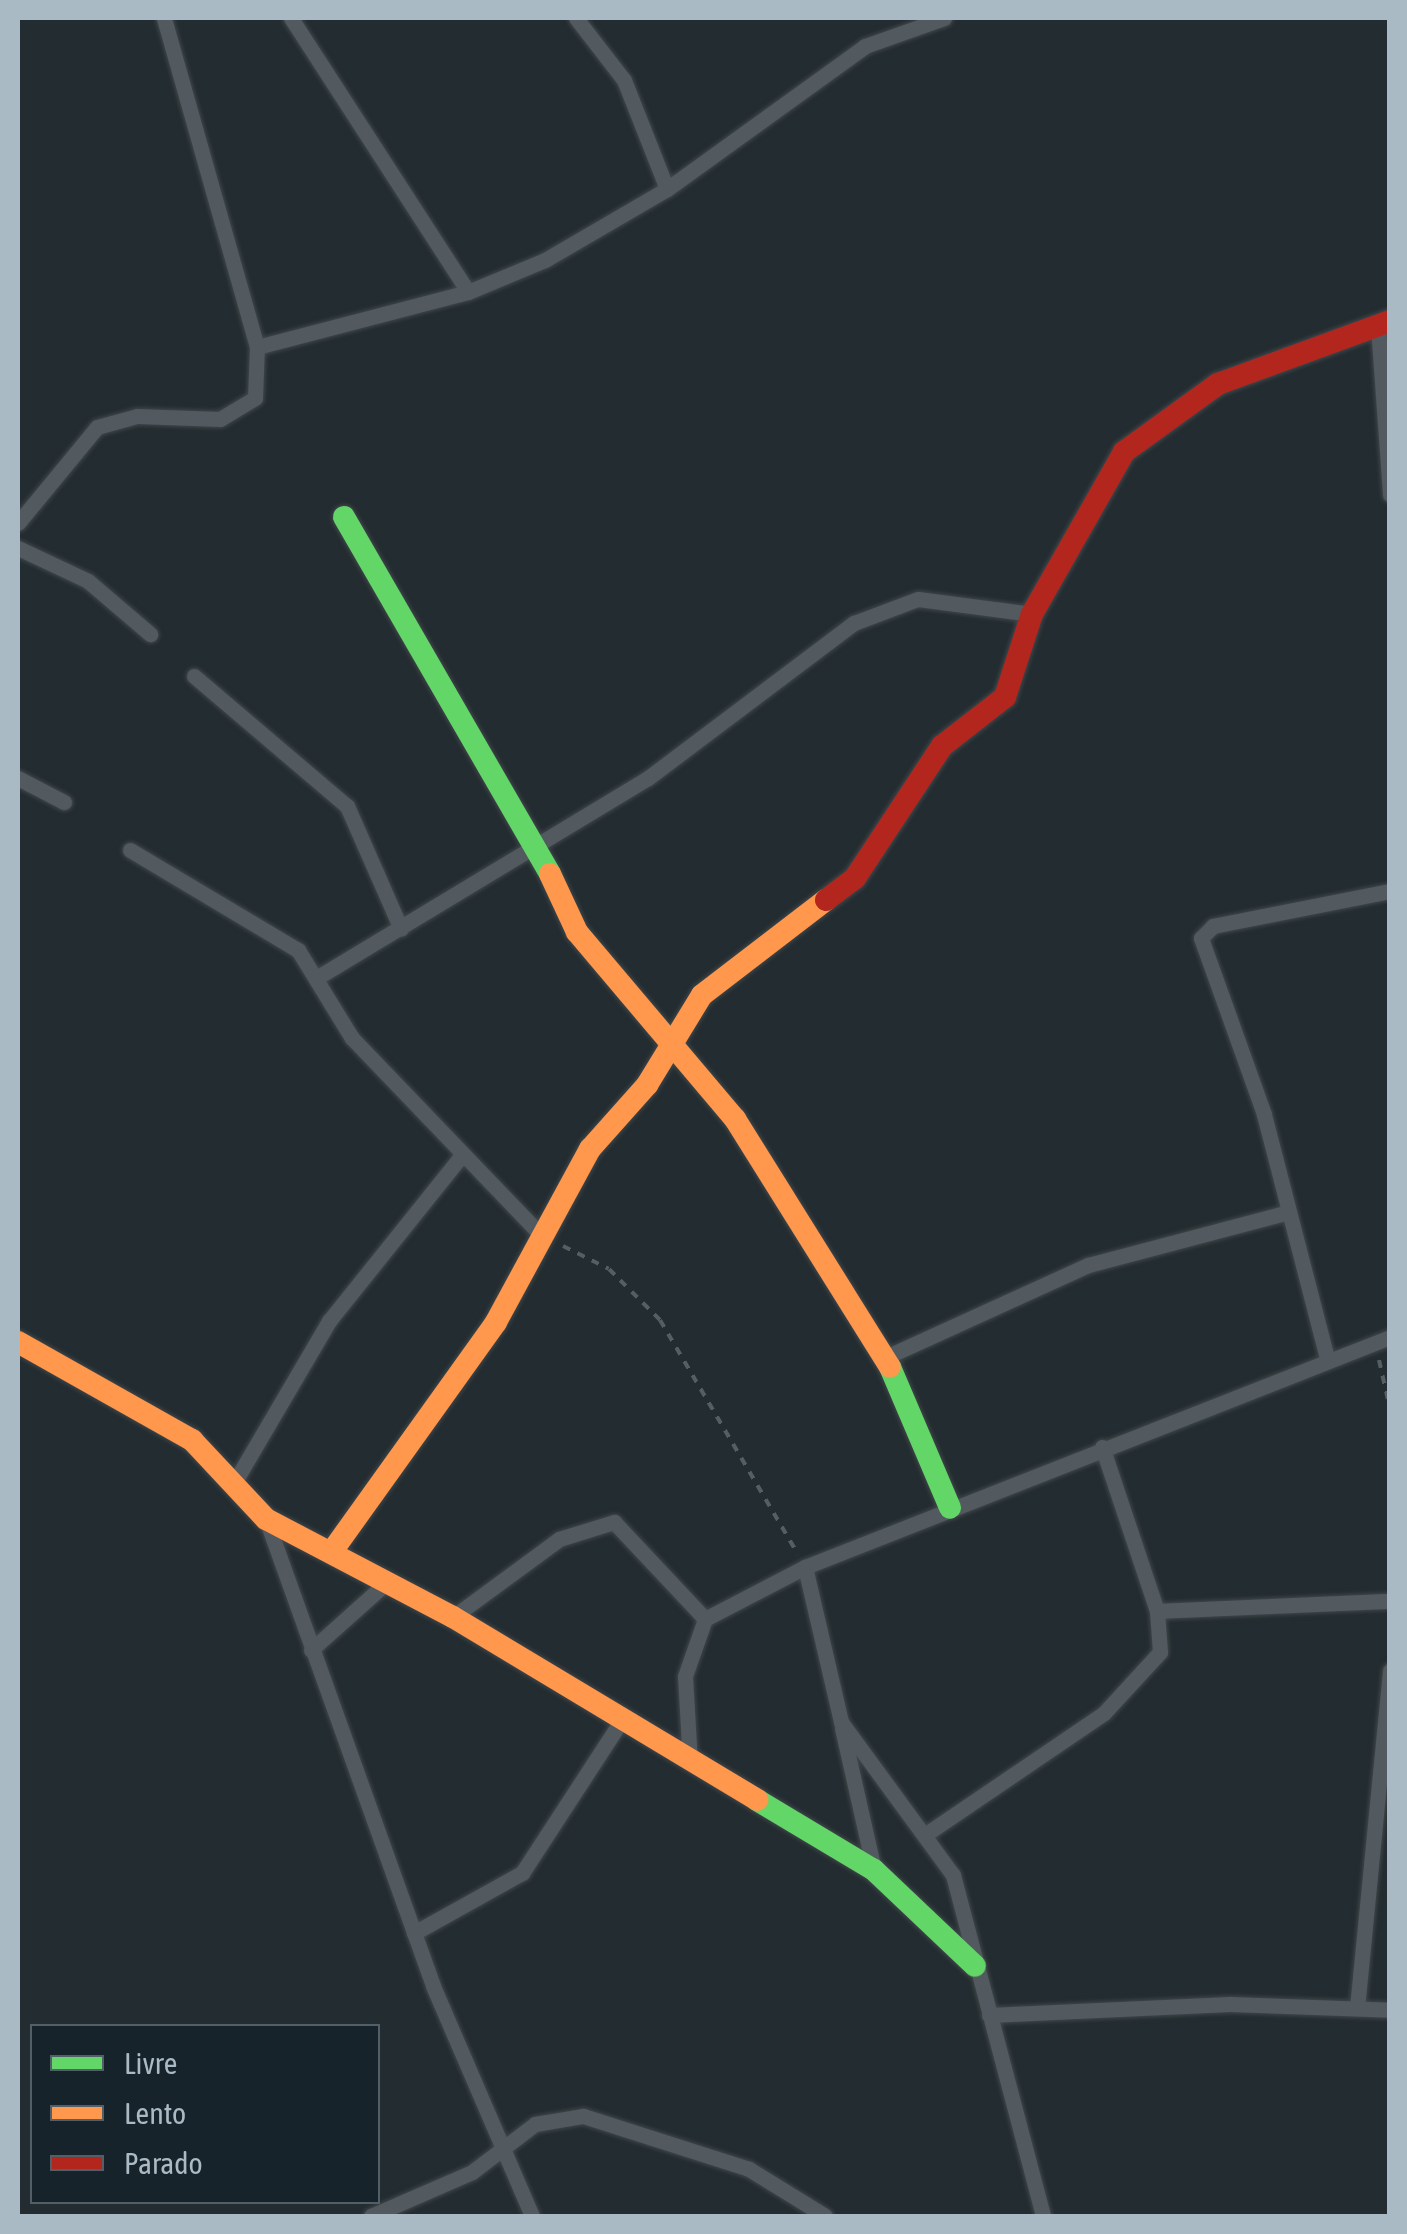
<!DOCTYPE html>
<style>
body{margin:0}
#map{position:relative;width:1407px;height:2234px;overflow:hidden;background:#232c30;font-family:"Asap Condensed",sans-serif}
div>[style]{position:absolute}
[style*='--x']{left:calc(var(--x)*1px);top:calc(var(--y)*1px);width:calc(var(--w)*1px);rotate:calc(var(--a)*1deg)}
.path>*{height:4px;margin-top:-2px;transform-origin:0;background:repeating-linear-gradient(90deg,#555e62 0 8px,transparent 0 16px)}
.roads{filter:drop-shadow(0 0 2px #40474b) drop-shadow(0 0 2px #40474b)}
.street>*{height:15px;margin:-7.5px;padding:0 7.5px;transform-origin:7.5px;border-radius:7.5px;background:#525a60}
.fast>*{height:22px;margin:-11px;padding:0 11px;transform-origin:11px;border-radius:11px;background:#63d668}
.slow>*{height:22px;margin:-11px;padding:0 11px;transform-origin:11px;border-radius:11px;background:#ff974d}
.jam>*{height:22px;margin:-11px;padding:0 11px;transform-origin:11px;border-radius:11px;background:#b3261e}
span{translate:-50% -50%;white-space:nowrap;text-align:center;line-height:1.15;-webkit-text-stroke:10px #17232b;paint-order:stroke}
.frame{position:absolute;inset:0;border:20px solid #aabac5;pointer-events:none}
.legend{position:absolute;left:30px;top:2024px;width:350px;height:180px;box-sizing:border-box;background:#17232b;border:2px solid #525f69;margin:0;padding:12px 18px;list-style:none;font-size:30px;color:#aabac5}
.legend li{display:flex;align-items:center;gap:20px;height:50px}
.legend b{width:50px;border:2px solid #525f69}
</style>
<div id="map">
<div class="path">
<div style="--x:563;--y:1246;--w:51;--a:26.6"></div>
<div style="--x:609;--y:1269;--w:72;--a:45"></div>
<div style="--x:660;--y:1320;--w:272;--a:59.5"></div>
<div style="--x:1379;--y:1360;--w:50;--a:77.3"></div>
</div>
<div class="roads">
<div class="street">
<div style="--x:291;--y:18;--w:326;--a:57.1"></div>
<div style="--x:576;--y:18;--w:78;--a:52.3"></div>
<div style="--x:624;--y:80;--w:117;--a:68.5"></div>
<div style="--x:1378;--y:326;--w:169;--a:85.9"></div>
<div style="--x:257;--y:347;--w:218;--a:-14.6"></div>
<div style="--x:468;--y:292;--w:83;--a:-22.6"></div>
<div style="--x:545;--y:260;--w:141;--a:-30.2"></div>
<div style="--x:667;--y:189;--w:244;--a:-35.8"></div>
<div style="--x:865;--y:46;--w:84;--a:-19.5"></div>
<div style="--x:18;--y:523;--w:124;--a:-50.5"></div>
<div style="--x:97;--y:427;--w:41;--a:-15.4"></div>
<div style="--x:137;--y:416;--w:83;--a:2.1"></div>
<div style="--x:220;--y:419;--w:41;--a:-31"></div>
<div style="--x:255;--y:398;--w:51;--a:-87.8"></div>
<div style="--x:257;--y:347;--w:342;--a:-105.8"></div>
<div style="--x:18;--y:548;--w:77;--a:25.2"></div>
<div style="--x:88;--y:581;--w:82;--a:40.5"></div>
<div style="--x:194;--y:676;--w:201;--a:40.4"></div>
<div style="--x:347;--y:806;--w:134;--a:66.3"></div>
<div style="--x:18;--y:778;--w:52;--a:27.6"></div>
<div style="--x:130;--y:850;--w:196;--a:30.8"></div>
<div style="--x:298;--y:950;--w:103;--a:58.5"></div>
<div style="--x:352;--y:1038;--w:274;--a:46.2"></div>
<div style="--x:318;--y:977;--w:385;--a:-31.1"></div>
<div style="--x:648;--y:778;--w:258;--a:-37"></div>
<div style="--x:854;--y:623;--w:68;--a:-20.6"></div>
<div style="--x:918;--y:599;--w:115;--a:7.5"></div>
<div style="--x:886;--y:1357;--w:222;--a:-24.5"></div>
<div style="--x:1088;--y:1265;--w:207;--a:-14.8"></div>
<div style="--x:1327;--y:1358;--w:252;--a:-104.5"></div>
<div style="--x:1264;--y:1114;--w:187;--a:-109.7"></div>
<div style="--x:1201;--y:938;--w:17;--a:-45"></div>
<div style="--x:1213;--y:926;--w:180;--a:-11.2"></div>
<div style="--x:234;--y:1483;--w:188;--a:-59.6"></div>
<div style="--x:329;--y:1321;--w:213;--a:-51.3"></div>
<div style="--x:266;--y:1519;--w:496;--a:70.3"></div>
<div style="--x:433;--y:1986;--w:250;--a:66.7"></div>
<div style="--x:805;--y:1567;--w:159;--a:76.9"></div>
<div style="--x:841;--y:1722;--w:190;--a:53.8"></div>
<div style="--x:953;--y:1875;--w:353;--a:75.2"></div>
<div style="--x:1157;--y:1611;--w:233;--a:-2.5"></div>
<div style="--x:453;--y:1617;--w:132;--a:-36.3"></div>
<div style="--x:559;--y:1539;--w:58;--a:-17.2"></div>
<div style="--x:614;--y:1522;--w:133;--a:46.8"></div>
<div style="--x:705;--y:1619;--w:60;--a:109.3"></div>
<div style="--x:685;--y:1676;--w:86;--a:86.7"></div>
<div style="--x:705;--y:1619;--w:113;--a:-27.5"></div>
<div style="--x:805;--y:1567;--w:629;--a:-21.46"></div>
<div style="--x:311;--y:1650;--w:101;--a:-41.8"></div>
<div style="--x:842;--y:1728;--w:146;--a:77.3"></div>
<div style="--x:929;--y:1832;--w:212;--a:-34.2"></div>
<div style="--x:1104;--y:1713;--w:83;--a:-47.4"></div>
<div style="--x:1160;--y:1652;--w:41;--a:-94.2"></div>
<div style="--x:1157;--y:1611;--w:173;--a:-108.5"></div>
<div style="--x:414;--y:1933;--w:124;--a:-29.1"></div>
<div style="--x:522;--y:1873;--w:178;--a:-56.9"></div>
<div style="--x:1357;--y:2008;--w:339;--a:-84.4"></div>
<div style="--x:989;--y:2015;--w:241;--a:-2.6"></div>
<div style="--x:1230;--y:2004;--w:160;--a:2.1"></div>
<div style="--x:371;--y:2216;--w:110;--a:-23.5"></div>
<div style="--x:472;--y:2172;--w:79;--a:-37.3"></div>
<div style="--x:535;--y:2124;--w:49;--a:-9.5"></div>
<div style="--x:583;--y:2116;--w:174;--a:17.7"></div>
<div style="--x:749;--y:2169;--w:89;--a:31.7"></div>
</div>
<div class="fast">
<div style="--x:344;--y:517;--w:412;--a:60"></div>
<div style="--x:890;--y:1367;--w:153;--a:66.9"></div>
<div style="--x:757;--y:1800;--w:136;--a:30.9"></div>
<div style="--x:874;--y:1870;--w:139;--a:43.5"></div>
</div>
<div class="slow">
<div style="--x:550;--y:874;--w:64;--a:65"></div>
<div style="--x:577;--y:932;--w:245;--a:49.8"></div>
<div style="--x:735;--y:1119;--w:292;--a:58"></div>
<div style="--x:18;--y:1342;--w:200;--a:29.4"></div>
<div style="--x:192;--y:1440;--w:108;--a:46.9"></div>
<div style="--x:266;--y:1519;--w:211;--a:27.7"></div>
<div style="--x:453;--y:1617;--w:355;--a:31"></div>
<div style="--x:333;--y:1550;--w:280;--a:-54.4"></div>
<div style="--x:496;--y:1322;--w:197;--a:-61.5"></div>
<div style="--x:590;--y:1149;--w:86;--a:-48.3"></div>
<div style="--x:647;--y:1085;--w:105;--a:-58.6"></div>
<div style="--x:702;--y:995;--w:156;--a:-37.5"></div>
</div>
<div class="jam">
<div style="--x:826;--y:900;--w:36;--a:-37"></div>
<div style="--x:855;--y:878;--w:158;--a:-56.6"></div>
<div style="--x:942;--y:746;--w:80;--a:-37.9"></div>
<div style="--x:1005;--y:697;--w:87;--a:-72"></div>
<div style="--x:1032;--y:614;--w:186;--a:-60.4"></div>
<div style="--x:1124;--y:452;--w:116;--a:-35.9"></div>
<div style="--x:1218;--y:384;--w:183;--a:-20.1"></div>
</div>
</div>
<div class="frame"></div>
<ul class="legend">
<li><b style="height:12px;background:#63d668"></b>Livre</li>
<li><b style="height:12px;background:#ff974d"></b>Lento</li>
<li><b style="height:12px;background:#b3261e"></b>Parado</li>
</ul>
</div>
